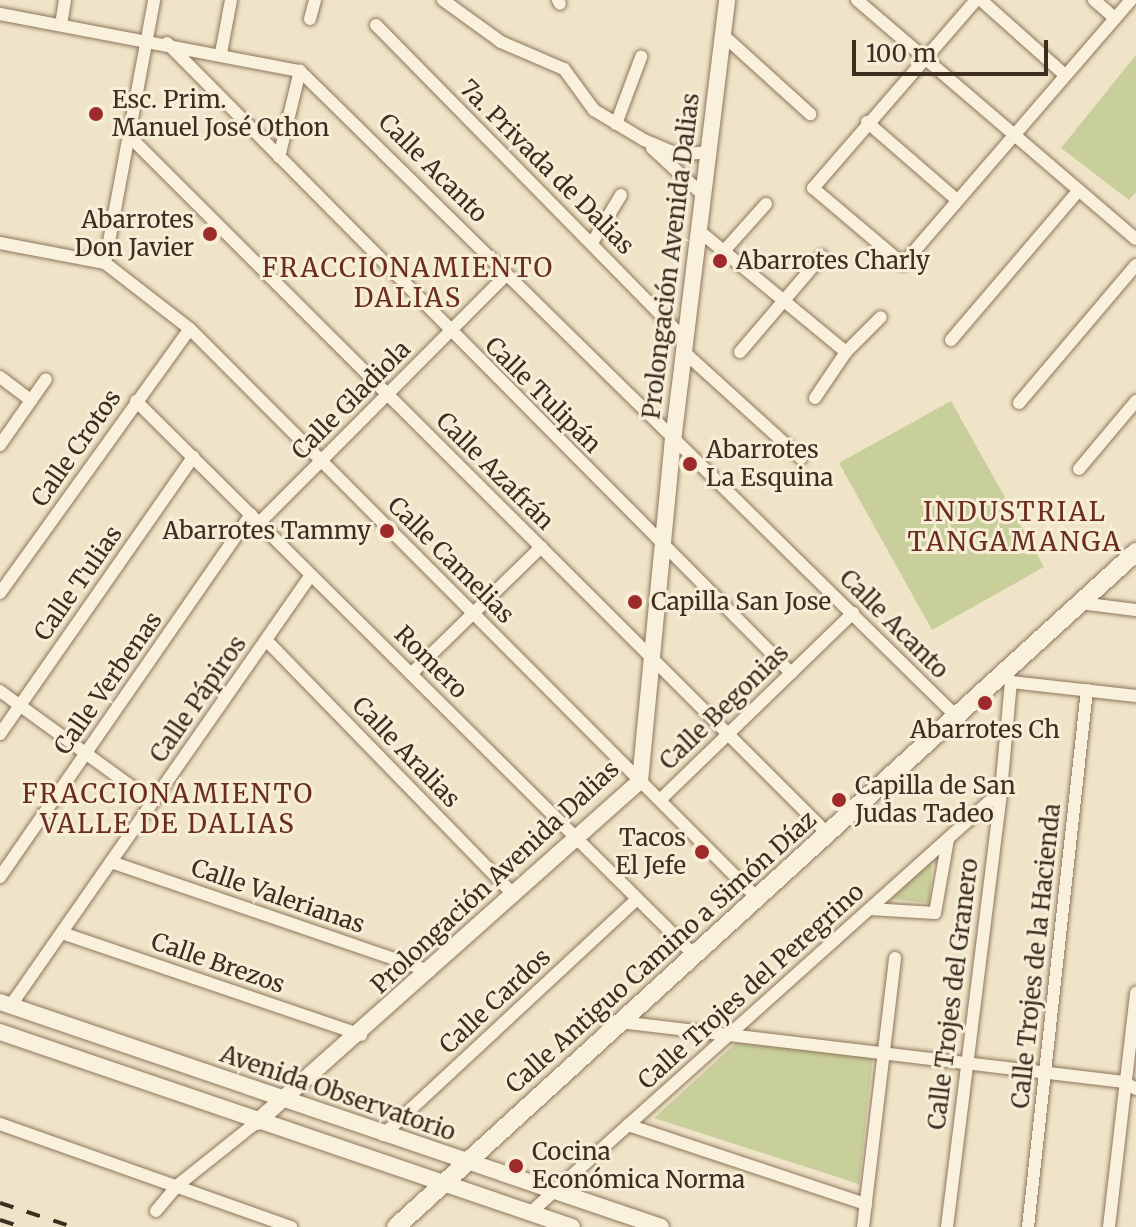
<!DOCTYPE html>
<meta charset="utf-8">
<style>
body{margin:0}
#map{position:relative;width:1136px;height:1227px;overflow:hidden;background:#f0e4c8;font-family:Merriweather,serif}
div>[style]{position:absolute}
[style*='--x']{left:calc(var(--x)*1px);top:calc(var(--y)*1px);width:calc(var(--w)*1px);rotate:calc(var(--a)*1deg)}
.green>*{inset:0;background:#c9cf9b}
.roads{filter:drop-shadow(0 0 2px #8d765c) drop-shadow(0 0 2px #8d765c)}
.minor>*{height:12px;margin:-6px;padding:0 6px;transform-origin:6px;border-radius:6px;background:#faf1dc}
.tertiary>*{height:16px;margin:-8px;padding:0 8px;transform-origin:8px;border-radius:8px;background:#faf1dc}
.secondary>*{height:18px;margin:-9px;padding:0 9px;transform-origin:9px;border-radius:9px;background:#faf1dc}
.rail>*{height:4px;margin-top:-2px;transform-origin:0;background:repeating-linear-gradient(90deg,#3d2e20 0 14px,transparent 0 28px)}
.dots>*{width:22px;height:22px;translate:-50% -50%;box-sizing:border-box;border:4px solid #f7eed8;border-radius:50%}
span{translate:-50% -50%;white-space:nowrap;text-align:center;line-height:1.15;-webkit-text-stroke:6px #f7eed8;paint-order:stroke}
.poi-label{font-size:24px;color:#3d2e20}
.left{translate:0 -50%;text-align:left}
.right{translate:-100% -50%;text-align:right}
.street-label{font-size:24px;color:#3d2e20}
.neighbourhood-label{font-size:26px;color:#6b2e1e;letter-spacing:2px}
.scale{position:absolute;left:852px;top:40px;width:196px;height:36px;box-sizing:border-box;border:4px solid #3d2e20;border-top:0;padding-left:10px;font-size:24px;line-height:28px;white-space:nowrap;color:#3d2e20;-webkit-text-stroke:6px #f7eed8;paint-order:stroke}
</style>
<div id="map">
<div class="green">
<div style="clip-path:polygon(1136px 55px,1136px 192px,1129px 200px,1061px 148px)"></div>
<div style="clip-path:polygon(951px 401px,1044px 567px,932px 630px,839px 463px)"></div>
<div style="clip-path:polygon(932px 859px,930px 903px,891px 899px)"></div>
<div style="clip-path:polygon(736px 1043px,873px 1056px,859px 1184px,654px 1118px)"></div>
</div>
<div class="roads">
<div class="minor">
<div style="--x:443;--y:0;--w:72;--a:35.9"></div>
<div style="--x:501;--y:42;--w:69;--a:23.2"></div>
<div style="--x:564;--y:69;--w:51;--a:53.8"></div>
<div style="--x:594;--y:110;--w:58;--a:31"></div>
<div style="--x:644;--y:140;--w:38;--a:23"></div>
<div style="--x:679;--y:155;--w:28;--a:-6"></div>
<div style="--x:558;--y:0;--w:4;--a:63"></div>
<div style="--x:857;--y:0;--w:367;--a:40.6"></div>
<div style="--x:976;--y:0;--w:249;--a:130.9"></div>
<div style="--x:813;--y:188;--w:118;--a:40.2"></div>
<div style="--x:903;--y:264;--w:349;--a:-49.2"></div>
<div style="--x:981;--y:0;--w:113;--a:41.8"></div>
<div style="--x:1094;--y:0;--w:28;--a:41"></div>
<div style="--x:0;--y:14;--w:305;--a:10.8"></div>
<div style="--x:300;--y:71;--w:920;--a:44.52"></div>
<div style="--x:310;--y:19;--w:20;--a:-75"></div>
<div style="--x:61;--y:25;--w:25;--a:-81"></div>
<div style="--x:376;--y:25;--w:443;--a:45.5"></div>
<div style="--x:723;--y:35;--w:118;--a:42.2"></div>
<div style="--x:167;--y:43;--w:887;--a:45.27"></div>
<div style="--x:221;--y:53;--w:54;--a:-79.3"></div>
<div style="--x:867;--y:122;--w:119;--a:40.9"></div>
<div style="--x:616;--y:124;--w:72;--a:-69.5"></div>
<div style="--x:132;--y:139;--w:982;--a:44.96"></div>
<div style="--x:652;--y:148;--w:68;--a:42.6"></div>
<div style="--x:279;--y:157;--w:89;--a:-76.3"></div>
<div style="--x:698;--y:230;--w:192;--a:39.5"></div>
<div style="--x:0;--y:243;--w:107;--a:10.8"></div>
<div style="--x:105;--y:263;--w:108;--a:37.8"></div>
<div style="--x:190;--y:329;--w:803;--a:45.1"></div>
<div style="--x:592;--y:243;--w:56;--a:-58.9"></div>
<div style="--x:724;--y:251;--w:63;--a:-48.2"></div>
<div style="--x:105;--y:263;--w:268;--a:-79.4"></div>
<div style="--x:951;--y:340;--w:197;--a:-49.5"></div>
<div style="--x:684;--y:352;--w:158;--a:42.2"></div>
<div style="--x:740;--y:352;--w:126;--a:-49.5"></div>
<div style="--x:0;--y:377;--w:39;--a:37"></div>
<div style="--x:815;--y:398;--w:55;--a:-56"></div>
<div style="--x:846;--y:352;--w:49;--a:-45"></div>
<div style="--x:136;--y:401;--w:786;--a:44.79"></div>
<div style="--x:1019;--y:403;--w:181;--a:-49.7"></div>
<div style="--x:0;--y:445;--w:80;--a:-55.1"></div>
<div style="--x:1079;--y:469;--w:89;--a:-50"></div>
<div style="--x:259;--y:523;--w:351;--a:-45.1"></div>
<div style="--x:0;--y:593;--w:325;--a:-54.3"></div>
<div style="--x:1080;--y:603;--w:56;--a:7.1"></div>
<div style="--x:266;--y:640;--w:356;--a:45.8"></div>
<div style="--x:411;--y:674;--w:182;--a:-44.3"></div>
<div style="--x:1011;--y:682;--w:126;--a:6.4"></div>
<div style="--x:0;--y:691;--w:189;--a:36"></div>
<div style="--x:0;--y:734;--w:338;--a:-55.1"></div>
<div style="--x:660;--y:800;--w:269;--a:-44.1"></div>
<div style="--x:111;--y:862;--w:337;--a:18.9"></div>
<div style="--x:0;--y:877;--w:441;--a:-55.3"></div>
<div style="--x:870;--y:909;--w:65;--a:3.5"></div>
<div style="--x:935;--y:913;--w:75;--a:-80"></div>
<div style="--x:62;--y:933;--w:316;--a:18.8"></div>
<div style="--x:11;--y:1005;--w:524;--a:-55.1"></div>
<div style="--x:620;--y:1022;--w:508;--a:6.79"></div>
<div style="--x:1124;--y:1082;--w:14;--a:30"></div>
<div style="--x:0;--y:1124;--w:309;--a:19.5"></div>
<div style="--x:628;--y:1125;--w:251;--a:18.4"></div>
<div style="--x:383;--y:1135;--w:347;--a:-42.9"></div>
<div style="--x:156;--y:1211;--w:34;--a:-50"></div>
<div style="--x:178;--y:1185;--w:101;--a:-38.6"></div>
<div style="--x:530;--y:1213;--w:632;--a:-41.86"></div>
<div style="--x:863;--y:1227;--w:271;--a:-83.2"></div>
<div style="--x:947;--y:1227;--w:439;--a:-82.9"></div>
<div style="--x:1001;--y:791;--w:109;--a:-84.8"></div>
<div style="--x:1011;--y:682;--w:12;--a:-138"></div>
<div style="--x:1028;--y:1227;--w:540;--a:-83.73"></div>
<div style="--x:1109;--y:1227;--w:236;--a:-83.4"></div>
</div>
<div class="tertiary">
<div style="--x:0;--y:1002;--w:698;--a:18.8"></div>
<div style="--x:0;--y:1032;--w:604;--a:18.82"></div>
<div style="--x:257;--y:1122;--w:513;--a:-41.68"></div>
<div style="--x:640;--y:781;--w:342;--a:-84.5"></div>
<div style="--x:673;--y:441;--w:444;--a:-83"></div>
</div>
<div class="secondary">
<div style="--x:396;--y:1227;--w:1002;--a:-42.37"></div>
</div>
</div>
<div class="rail">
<div style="--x:0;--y:1203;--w:77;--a:18.2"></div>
<div style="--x:0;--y:1220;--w:23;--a:18"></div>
</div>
<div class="dots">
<div style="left:96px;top:114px;background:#9e2a2b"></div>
<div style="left:210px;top:234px;background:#9e2a2b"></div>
<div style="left:720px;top:261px;background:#9e2a2b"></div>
<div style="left:690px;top:464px;background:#9e2a2b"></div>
<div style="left:387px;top:531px;background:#9e2a2b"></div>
<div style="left:635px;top:602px;background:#9e2a2b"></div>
<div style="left:985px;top:703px;background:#9e2a2b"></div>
<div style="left:839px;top:800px;background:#9e2a2b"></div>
<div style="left:702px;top:852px;background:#9e2a2b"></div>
<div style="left:516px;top:1166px;background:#9e2a2b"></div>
</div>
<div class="poi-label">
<span class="left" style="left:112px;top:114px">Esc. Prim.<br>Manuel José Othon</span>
<span class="right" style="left:194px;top:234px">Abarrotes<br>Don Javier</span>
<span class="left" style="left:736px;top:261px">Abarrotes Charly</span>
<span class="left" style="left:706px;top:464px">Abarrotes<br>La Esquina</span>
<span class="right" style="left:371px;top:531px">Abarrotes Tammy</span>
<span class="left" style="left:651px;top:602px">Capilla San Jose</span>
<span style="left:985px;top:730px">Abarrotes Ch</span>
<span class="left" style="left:855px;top:800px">Capilla de San<br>Judas Tadeo</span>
<span class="right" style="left:686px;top:852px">Tacos<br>El Jefe</span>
<span class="left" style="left:532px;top:1166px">Cocina<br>Económica Norma</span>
</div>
<div class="street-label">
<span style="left:547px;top:167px;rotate:45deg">7a. Privada de Dalias</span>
<span style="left:433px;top:168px;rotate:45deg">Calle Acanto</span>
<span style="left:671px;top:256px;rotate:-83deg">Prolongación Avenida Dalias</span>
<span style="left:543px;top:395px;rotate:45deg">Calle Tulipán</span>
<span style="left:351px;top:400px;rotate:-45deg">Calle Gladiola</span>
<span style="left:76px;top:448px;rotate:-55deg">Calle Crotos</span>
<span style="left:495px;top:471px;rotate:45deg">Calle Azafrán</span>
<span style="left:451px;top:560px;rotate:45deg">Calle Camelias</span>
<span style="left:78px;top:583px;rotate:-55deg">Calle Tulias</span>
<span style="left:894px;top:624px;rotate:45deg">Calle Acanto</span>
<span style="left:431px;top:662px;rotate:45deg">Romero</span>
<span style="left:108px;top:683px;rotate:-55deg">Calle Verbenas</span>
<span style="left:198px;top:699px;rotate:-55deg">Calle Pápiros</span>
<span style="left:724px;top:707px;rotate:-44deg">Calle Begonias</span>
<span style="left:406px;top:752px;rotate:46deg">Calle Aralias</span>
<span style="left:495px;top:877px;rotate:-43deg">Prolongación Avenida Dalias</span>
<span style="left:278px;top:896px;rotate:19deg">Calle Valerianas</span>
<span style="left:661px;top:952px;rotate:-42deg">Calle Antiguo Camino a Simón Díaz</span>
<span style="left:1036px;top:956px;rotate:-84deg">Calle Trojes de la Hacienda</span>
<span style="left:218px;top:963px;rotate:19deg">Calle Brezos</span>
<span style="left:751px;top:986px;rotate:-42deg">Calle Trojes del Peregrino</span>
<span style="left:953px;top:994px;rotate:-83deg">Calle Trojes del Granero</span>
<span style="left:495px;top:1001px;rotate:-43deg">Calle Cardos</span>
<span style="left:338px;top:1093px;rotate:19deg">Avenida Observatorio</span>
</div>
<div class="neighbourhood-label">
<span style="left:408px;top:283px">FRACCIONAMIENTO<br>DALIAS</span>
<span style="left:1015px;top:527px">INDUSTRIAL<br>TANGAMANGA</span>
<span style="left:168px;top:809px">FRACCIONAMIENTO<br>VALLE DE DALIAS</span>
</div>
<div class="scale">100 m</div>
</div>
